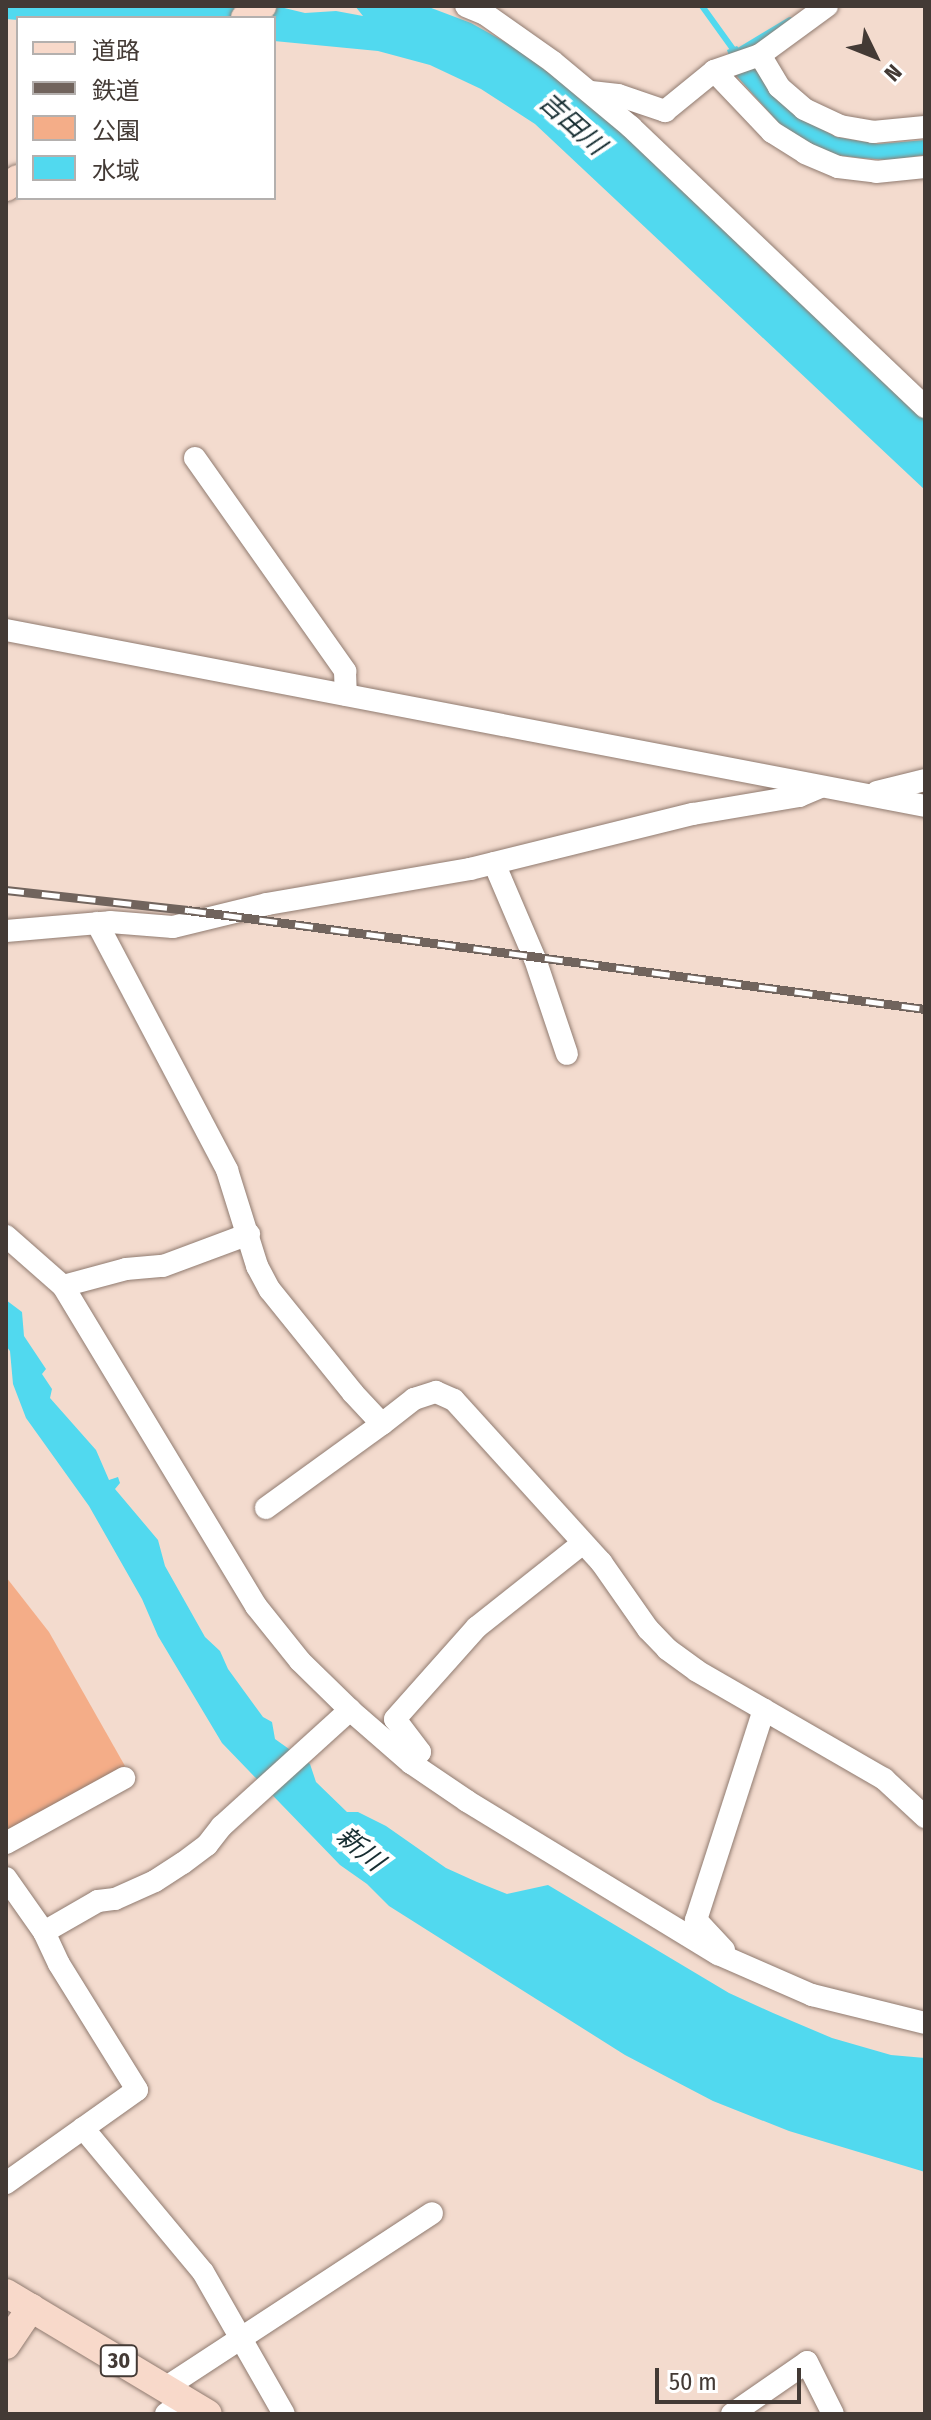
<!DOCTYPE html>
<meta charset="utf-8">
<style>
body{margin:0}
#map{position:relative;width:931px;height:2420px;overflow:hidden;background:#f3dbce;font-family:"Fira Sans Condensed","Noto Sans JP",sans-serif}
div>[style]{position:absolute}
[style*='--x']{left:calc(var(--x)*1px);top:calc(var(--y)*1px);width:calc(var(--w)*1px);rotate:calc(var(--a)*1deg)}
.green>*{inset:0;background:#f4ad88}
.water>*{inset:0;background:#51d9ef}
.stream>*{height:6px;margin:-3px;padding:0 3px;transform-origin:3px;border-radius:3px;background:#51d9ef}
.roads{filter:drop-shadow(0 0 2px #907b70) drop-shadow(0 0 2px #907b70)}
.minor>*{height:22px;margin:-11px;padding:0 11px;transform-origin:11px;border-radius:11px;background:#fff}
.major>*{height:28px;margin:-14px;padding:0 14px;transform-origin:14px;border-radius:14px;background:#f8d9ca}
.rail>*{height:9px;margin-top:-4.5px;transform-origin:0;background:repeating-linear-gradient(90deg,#fff 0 18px,#71645d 0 36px);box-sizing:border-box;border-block:2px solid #71645d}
span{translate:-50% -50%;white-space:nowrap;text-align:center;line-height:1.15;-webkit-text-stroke:8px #fff;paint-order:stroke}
.shield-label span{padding:2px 6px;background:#fff;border:2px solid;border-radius:6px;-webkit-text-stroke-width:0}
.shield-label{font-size:22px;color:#433a35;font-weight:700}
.water-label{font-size:26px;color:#172e32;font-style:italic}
.frame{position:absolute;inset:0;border:8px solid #433a35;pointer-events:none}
.legend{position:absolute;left:16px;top:16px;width:260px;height:184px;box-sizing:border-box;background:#fff;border:2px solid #b4b0ae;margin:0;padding:10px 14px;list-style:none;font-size:24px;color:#433a35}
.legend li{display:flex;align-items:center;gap:16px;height:40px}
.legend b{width:40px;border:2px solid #b4b0ae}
.north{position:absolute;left:835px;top:16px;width:80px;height:80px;-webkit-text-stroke:6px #fff;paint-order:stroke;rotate:133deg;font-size:22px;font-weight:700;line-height:32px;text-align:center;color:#433a35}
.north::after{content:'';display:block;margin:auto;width:28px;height:36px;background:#433a35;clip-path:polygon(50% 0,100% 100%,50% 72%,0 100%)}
.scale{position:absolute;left:655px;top:2368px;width:146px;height:36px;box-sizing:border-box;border:4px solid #433a35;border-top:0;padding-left:10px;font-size:24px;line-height:28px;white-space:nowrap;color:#433a35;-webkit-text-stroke:6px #fff;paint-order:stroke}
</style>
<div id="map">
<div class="green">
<div style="clip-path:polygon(6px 1577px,49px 1632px,125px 1766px,6px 1835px)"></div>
</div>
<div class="water">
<div style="clip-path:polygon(6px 6px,276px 6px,305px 13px,336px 11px,363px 16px,355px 6px,426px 6px,471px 23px,514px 47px,608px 117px,925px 416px,925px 490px,535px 124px,481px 89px,430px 65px,378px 51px,274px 41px,274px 18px,18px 20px,6px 19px)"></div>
<div style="clip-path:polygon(737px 46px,790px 111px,836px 137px,878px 144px,925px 140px,925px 155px,891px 160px,861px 158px,836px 155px,809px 143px,784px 129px,735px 74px,727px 50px)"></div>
<div style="clip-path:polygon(6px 1300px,22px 1312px,24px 1336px,46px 1369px,42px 1374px,52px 1389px,50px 1398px,96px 1450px,109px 1480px,118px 1477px,120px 1483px,115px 1489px,158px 1540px,165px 1566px,205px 1637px,220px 1651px,228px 1669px,263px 1717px,272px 1722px,275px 1739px,310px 1764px,316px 1782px,347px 1812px,358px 1812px,386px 1826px,446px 1868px,477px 1882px,507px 1894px,548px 1885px,729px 1993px,773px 2013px,832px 2038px,891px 2055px,925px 2058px,925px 2172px,789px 2131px,713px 2101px,625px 2055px,389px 1906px,367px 1884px,340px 1865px,222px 1743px,158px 1636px,142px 1599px,89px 1506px,26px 1418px,13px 1384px,10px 1351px,6px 1346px)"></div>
</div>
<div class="stream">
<div style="--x:702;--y:6;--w:57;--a:54.3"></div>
<div style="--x:735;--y:53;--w:64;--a:-31"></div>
</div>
<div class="roads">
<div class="minor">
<div style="--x:466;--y:6;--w:21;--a:23"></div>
<div style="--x:485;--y:14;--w:83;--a:35.2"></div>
<div style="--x:553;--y:62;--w:102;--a:39.8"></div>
<div style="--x:631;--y:127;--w:406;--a:43.6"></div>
<div style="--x:760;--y:55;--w:37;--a:59"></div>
<div style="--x:779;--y:87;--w:33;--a:41"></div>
<div style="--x:804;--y:109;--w:40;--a:25"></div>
<div style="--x:840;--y:126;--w:34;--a:10"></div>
<div style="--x:873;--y:132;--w:52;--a:-5.5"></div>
<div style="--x:714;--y:71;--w:84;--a:46.4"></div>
<div style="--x:772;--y:132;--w:39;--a:32"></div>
<div style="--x:805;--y:153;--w:36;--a:23"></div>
<div style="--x:838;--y:167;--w:38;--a:7"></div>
<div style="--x:876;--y:172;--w:49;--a:-5.8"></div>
<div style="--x:591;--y:92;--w:27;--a:6"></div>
<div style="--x:618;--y:95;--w:50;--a:18.8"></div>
<div style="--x:665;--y:111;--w:63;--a:-39.2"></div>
<div style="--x:714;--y:71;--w:49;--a:-19.2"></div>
<div style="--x:760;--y:55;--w:83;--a:-36.2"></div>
<div style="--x:195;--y:458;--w:261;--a:54.8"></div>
<div style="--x:345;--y:671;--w:24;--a:88"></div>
<div style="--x:6;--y:630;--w:936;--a:10.84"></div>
<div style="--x:877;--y:792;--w:49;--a:-14"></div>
<div style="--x:494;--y:863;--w:104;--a:66.9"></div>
<div style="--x:535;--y:959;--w:100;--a:71.4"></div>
<div style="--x:97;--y:923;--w:279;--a:62.2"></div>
<div style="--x:227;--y:1170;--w:101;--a:72.6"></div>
<div style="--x:257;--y:1266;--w:27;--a:62"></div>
<div style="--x:270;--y:1290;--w:132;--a:51.1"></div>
<div style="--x:353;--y:1393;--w:42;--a:46.9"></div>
<div style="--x:382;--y:1424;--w:41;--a:-38"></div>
<div style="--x:414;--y:1399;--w:23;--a:-18"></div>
<div style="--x:436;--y:1392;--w:20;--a:24"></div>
<div style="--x:454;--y:1400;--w:219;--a:47.8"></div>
<div style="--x:601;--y:1562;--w:82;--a:55"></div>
<div style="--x:648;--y:1629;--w:28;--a:46"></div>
<div style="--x:667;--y:1649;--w:37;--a:36"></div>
<div style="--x:697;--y:1671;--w:216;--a:30"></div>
<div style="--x:884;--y:1779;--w:56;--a:42.8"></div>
<div style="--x:6;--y:931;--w:104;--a:-4.9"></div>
<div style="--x:110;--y:922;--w:63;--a:4.5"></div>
<div style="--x:173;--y:927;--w:97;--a:-13.7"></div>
<div style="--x:267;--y:904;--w:206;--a:-9.8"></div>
<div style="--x:470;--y:869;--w:230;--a:-13.9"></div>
<div style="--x:693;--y:814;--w:108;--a:-9.6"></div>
<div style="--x:799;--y:796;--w:23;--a:-23"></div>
<div style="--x:6;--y:1236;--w:76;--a:41.3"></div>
<div style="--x:63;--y:1286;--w:374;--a:58.9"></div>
<div style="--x:256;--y:1606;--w:70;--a:51.3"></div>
<div style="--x:300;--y:1661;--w:70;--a:44.4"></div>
<div style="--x:350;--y:1710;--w:81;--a:41"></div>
<div style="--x:411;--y:1763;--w:68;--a:34.2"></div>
<div style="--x:467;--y:1801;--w:294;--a:31.4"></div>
<div style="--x:718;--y:1954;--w:103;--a:23.6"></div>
<div style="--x:812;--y:1995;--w:116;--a:13.9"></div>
<div style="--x:63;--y:1286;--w:65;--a:-15.1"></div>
<div style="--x:126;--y:1269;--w:37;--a:-5"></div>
<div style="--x:163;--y:1266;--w:92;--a:-20.4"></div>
<div style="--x:266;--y:1508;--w:143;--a:-35.9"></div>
<div style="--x:411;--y:1763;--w:14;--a:-51"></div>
<div style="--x:420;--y:1752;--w:41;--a:-127.1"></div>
<div style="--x:395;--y:1719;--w:123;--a:-48.3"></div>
<div style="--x:477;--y:1627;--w:135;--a:-38.4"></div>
<div style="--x:6;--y:1843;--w:135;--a:-28.8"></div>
<div style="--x:6;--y:1878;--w:66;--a:54.9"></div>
<div style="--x:44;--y:1932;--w:35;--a:65"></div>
<div style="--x:59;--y:1964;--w:148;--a:58.2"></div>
<div style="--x:137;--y:2090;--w:161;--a:144.6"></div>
<div style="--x:44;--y:1932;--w:62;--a:-29.9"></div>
<div style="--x:98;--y:1901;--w:17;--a:-7"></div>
<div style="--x:115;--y:1899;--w:44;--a:-24.2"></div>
<div style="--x:155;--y:1881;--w:33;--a:-33"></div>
<div style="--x:183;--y:1863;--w:30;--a:-37"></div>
<div style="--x:207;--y:1845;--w:24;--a:-52"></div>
<div style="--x:222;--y:1826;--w:173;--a:-42.2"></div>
<div style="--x:724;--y:1950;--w:41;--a:-133"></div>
<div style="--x:696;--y:1920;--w:221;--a:-72.1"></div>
<div style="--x:83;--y:2128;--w:187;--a:50.2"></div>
<div style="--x:203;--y:2272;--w:163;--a:60.3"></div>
<div style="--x:165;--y:2388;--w:319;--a:-33.2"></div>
<div style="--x:166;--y:2414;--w:24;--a:-36"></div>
<div style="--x:732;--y:2414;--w:91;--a:-34.7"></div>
<div style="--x:807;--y:2362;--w:58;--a:63.4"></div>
</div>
<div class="major">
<div style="--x:245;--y:18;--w:21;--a:-35"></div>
<div style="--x:6;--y:187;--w:14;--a:-34"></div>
<div style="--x:6;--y:2293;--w:235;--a:30.9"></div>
<div style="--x:6;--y:2345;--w:45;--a:-56"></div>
</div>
</div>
<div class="rail">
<div style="--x:6;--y:890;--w:183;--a:6.3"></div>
<div style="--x:188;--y:910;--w:744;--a:7.65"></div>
</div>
<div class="shield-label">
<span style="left:119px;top:2361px">30</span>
</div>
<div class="water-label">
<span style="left:572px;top:124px;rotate:42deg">吉田川</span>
<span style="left:360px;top:1849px;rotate:40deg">新川</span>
</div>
<div class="frame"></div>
<ul class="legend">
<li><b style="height:10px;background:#f8d9ca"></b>道路</li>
<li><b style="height:10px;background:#71645d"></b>鉄道</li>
<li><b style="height:22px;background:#f4ad88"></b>公園</li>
<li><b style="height:22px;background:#51d9ef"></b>水域</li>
</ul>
<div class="north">N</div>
<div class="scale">50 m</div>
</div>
